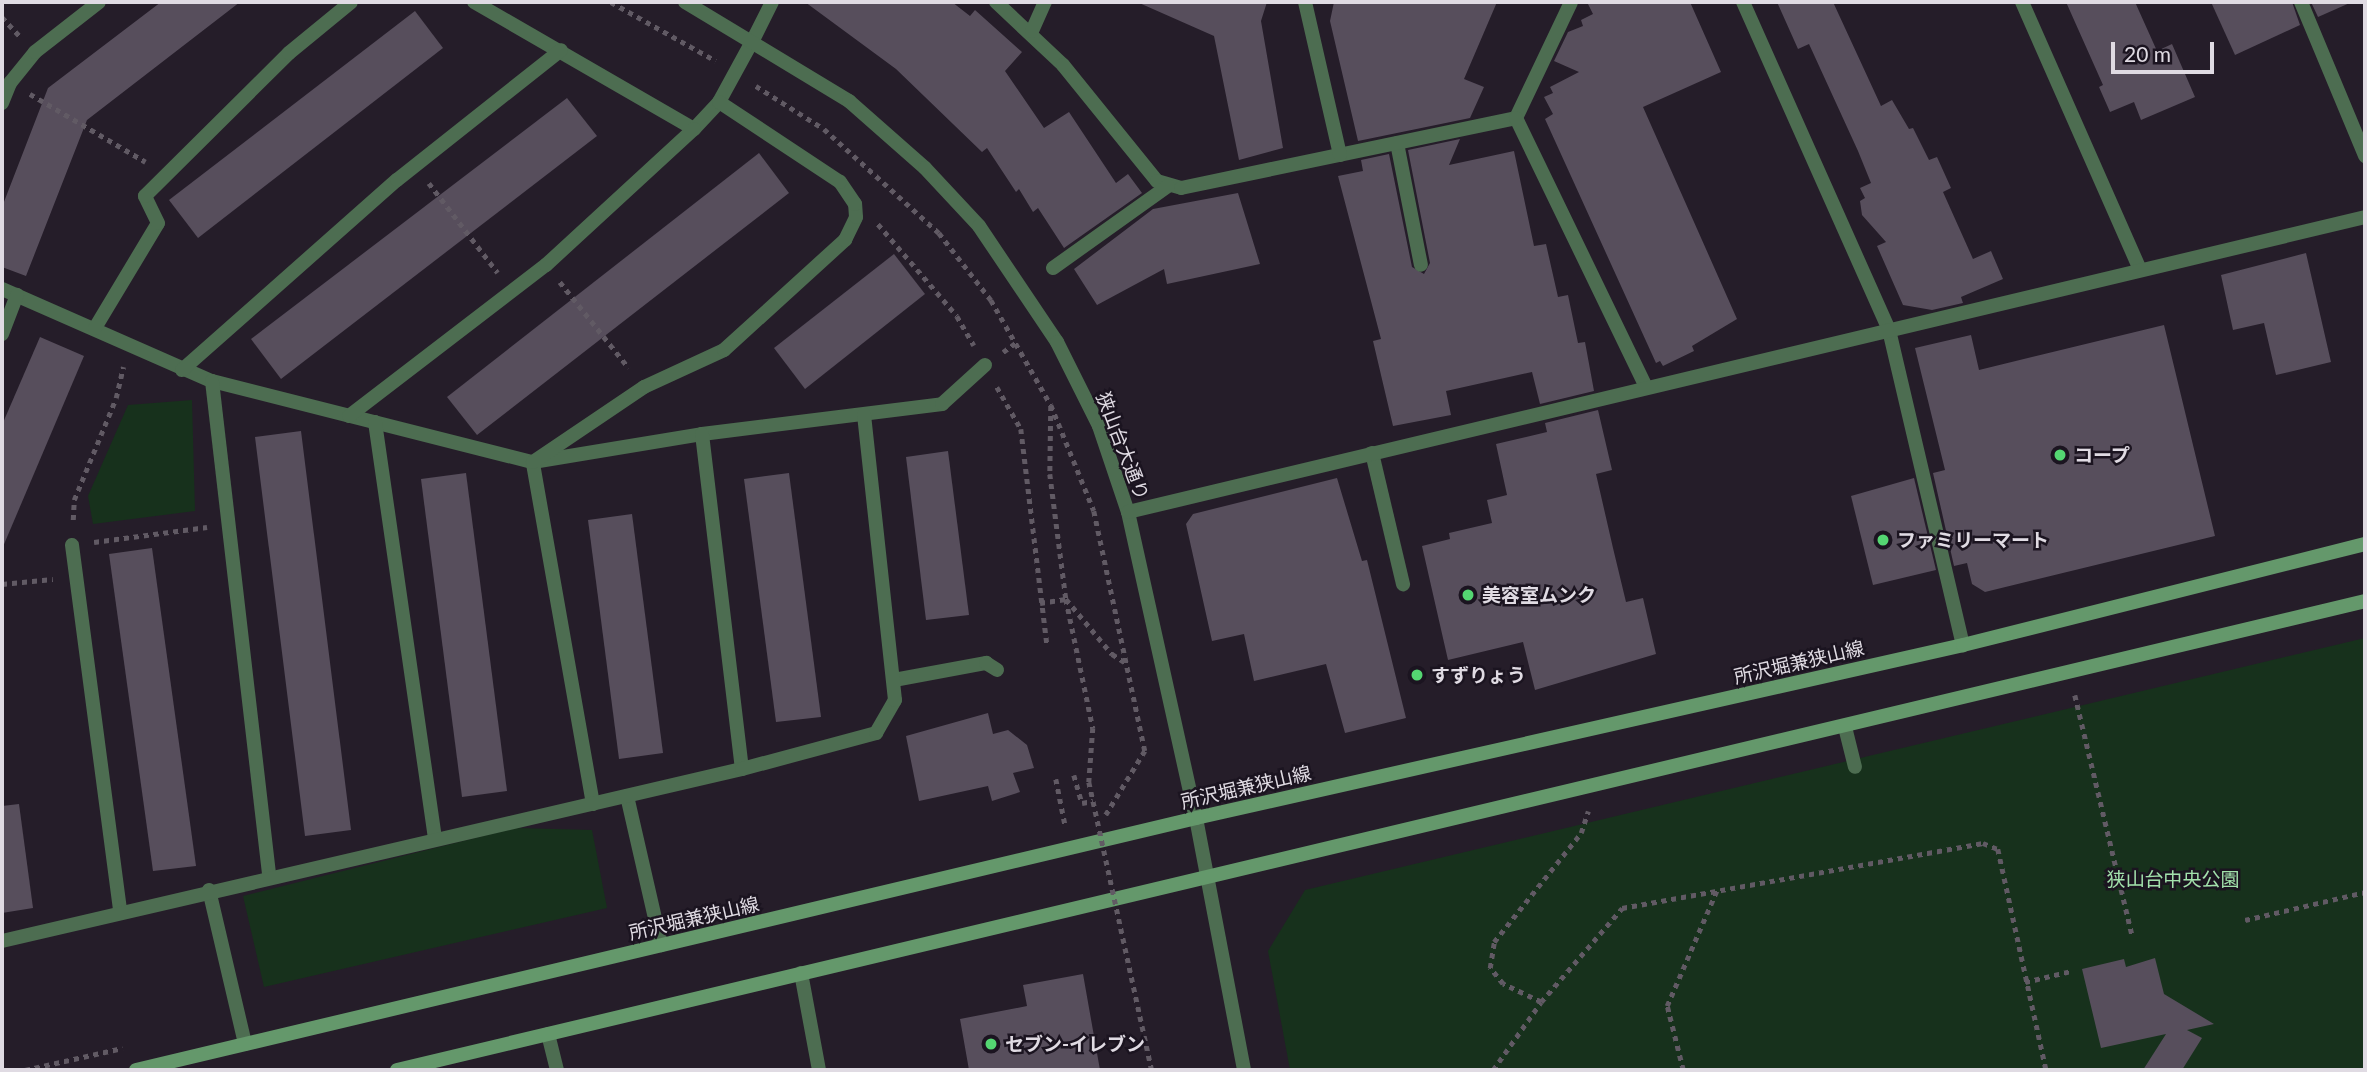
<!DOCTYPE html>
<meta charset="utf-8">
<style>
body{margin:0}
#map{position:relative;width:2367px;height:1072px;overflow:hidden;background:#251d29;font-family:Lato,"Noto Sans JP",sans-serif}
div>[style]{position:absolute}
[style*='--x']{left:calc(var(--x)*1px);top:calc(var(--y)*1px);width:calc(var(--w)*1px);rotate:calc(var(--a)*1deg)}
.green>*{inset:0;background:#17311c}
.building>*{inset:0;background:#574e5c}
.path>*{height:4.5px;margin-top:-2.25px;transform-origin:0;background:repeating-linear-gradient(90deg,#615a64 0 5px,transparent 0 10px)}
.service>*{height:14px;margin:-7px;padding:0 7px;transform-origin:7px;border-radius:7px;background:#4d6d51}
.minor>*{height:14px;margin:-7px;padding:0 7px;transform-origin:7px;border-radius:7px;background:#4d6d51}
.tertiary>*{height:14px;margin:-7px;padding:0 7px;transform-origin:7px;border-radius:7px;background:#4d6d51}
.secondary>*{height:14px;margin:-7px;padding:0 7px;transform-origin:7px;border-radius:7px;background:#64986b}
.path-bridge>*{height:4.5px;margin-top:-2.25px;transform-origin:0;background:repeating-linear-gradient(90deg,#615a64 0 5px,transparent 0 10px)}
.dots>*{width:19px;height:19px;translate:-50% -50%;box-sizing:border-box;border:4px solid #1b1420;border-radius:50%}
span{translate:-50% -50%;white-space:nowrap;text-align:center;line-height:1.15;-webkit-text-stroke:5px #1b1420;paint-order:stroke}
.street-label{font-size:19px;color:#e0dbe3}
.poi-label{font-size:19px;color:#e0dbe3;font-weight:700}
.left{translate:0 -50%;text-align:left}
.park-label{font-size:19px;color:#a2e1ab}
.frame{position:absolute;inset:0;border:4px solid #e0dbe3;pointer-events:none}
.scale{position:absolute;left:2111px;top:42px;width:103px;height:32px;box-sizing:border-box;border:4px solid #e0dbe3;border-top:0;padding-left:9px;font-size:21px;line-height:24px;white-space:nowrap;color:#e0dbe3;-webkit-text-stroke:5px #1b1420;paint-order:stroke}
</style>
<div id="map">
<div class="green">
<div style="clip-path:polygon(192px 400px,195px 511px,93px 524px,88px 496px,128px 405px)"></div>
<div style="clip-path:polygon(2365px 638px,2365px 1070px,1290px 1070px,1268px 951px,1305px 890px)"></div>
<div style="clip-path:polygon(515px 828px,592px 830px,607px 908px,264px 987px,243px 896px)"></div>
</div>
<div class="building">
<div style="clip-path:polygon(161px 2px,240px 2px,87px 120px,26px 276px,2px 267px,2px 207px,48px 88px)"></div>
<div style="clip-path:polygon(805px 2px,952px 2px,970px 16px,975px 10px,1022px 52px,1005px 71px,1044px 128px,1069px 112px,1116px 183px,1128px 174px,1142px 193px,1064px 248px,1038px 208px,1033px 212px,1019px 189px,1016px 192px,987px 148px,982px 152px,896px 69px)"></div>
<div style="clip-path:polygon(1137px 2px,1267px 2px,1261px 21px,1283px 148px,1239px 160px,1214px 36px)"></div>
<div style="clip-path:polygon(1334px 2px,1497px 2px,1464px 79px,1484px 87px,1470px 118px,1358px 141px,1330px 21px)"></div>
<div style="clip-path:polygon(1587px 2px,1690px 2px,1721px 72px,1643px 107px,1737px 319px,1692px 346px,1694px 351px,1663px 366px,1660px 361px,1656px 363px,1545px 119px,1553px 114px,1544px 97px,1553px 93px,1550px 87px,1579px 72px,1554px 61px,1568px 32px,1583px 26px,1581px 20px,1593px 14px)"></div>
<div style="clip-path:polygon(1777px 2px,1833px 2px,1881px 106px,1892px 100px,1909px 129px,1913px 128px,1929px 160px,1937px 157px,1951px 188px,1943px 192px,1973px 259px,1991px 251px,2003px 279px,1961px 297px,1963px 303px,1932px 310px,1903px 305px,1877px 246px,1886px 242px,1862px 215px,1860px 201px,1865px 198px,1860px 188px,1871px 183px,1858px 151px,1809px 44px,1798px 49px)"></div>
<div style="clip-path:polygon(2066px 2px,2135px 2px,2157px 51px,2172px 44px,2195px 97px,2141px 120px,2134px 102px,2110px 112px,2099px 87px,2103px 85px)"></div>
<div style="clip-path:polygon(2211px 2px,2292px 2px,2300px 25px,2235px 55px)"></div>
<div style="clip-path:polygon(2311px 2px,2352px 2px,2318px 17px)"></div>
<div style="clip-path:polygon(415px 11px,443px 48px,198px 238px,169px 200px)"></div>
<div style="clip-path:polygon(567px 98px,597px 136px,281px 379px,251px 339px)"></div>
<div style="clip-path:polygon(1460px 139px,1449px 165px,1514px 151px,1534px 246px,1546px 244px,1558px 297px,1568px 295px,1578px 343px,1585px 342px,1594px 391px,1540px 404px,1532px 372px,1446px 391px,1451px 415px,1393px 426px,1373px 341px,1381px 339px,1338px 176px,1363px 171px,1361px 160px,1389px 154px,1412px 267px,1424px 274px,1430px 263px,1408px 150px)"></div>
<div style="clip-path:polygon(759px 153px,789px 193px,477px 435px,447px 397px)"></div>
<div style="clip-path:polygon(1238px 193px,1260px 264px,1167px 284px,1164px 269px,1097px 305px,1074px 269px,1153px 209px)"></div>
<div style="clip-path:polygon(2306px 253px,2331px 362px,2276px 375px,2264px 323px,2233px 330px,2221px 275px)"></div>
<div style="clip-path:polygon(894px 254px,925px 294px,805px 389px,774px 348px)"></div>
<div style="clip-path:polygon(2164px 325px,2215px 536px,1985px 592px,1972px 584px,1967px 563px,1954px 566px,1933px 473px,1945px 470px,1915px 348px,1971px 335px,1979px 370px)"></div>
<div style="clip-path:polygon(40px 337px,84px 356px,2px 549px,2px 425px)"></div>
<div style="clip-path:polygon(1598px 410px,1612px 470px,1596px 474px,1613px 548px,1626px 602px,1643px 598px,1656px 654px,1535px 690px,1523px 642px,1448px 660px,1422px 546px,1450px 539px,1449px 533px,1492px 523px,1487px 500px,1507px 495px,1496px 444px,1547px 432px,1545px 423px)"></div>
<div style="clip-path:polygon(301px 431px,351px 830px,305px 836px,255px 437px)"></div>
<div style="clip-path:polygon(948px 451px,969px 615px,926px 620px,906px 457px)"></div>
<div style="clip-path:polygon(466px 473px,507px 791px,462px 797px,421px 479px)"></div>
<div style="clip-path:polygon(789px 473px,821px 717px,776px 722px,744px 479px)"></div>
<div style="clip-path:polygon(1337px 478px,1362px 561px,1367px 560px,1406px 718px,1345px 733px,1326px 664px,1254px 681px,1244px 634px,1212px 641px,1186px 524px,1193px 514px)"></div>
<div style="clip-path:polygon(1914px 478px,1936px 570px,1873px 585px,1851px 496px)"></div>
<div style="clip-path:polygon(632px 514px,663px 753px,619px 759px,588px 520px)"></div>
<div style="clip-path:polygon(152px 548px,196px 866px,153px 871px,109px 554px)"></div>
<div style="clip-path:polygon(988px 713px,993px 734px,1008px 730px,1027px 745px,1034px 768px,1013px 773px,1020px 792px,992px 801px,988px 786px,919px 801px,906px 736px)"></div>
<div style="clip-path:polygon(19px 804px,33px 908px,2px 913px,2px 806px)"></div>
<div style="clip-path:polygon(2155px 958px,2164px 994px,2214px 1024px,2187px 1030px,2202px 1038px,2182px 1070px,2143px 1070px,2166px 1034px,2101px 1048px,2082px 969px,2124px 959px,2126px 967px)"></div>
<div style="clip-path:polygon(1083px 974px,1100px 1070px,969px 1070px,960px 1019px,1027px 1006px,1023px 985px)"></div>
</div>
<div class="path">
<div style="--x:611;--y:2;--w:120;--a:29.3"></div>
<div style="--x:2;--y:17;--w:26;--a:47"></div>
<div style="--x:756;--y:86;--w:80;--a:32.3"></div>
<div style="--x:824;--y:129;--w:155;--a:42.1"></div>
<div style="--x:939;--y:233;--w:85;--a:52.2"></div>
<div style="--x:991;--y:300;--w:121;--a:60.3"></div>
<div style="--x:1051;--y:405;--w:114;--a:67.9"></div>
<div style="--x:1094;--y:511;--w:245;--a:78"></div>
<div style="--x:1145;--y:751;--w:75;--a:121.4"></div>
<div style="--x:30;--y:94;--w:134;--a:30.4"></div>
<div style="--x:429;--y:183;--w:113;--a:52.5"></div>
<div style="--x:878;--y:224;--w:121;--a:49.3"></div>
<div style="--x:957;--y:316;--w:34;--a:60"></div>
<div style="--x:560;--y:282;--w:110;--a:51.3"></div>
<div style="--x:1003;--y:352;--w:17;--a:-36"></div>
<div style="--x:997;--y:387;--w:48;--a:60.3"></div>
<div style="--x:1021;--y:429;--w:217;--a:83.1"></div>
<div style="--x:1051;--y:406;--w:68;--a:90.8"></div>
<div style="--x:1050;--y:474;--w:126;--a:82.7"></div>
<div style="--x:1066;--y:599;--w:72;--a:50.1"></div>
<div style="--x:1112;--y:654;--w:17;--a:33"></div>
<div style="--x:73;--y:520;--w:20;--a:-87"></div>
<div style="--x:74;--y:500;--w:110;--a:-67.6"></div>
<div style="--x:116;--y:398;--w:32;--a:-77"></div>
<div style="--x:94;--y:542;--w:114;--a:-7.6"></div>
<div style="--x:2;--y:584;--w:51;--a:-5.6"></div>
<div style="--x:1040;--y:603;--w:26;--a:-9"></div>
<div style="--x:2075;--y:695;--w:247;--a:76.6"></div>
<div style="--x:1074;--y:775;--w:29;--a:74"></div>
<div style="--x:1082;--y:803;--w:11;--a:-10"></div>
<div style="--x:1056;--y:779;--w:46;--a:78.7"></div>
<div style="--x:2245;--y:920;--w:123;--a:-13.1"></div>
<div style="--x:2025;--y:982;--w:47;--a:-13.4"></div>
<div style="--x:1541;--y:1002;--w:42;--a:-154.7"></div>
<div style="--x:1503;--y:984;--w:21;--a:-129"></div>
<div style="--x:1490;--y:968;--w:26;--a:-81"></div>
<div style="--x:1494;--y:942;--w:139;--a:-51.4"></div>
<div style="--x:1581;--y:833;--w:23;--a:-72"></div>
<div style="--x:25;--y:1070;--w:100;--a:-12.7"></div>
<div style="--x:1339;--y:1070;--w:4;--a:0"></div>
<div style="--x:1493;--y:1070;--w:83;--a:-54.8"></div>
<div style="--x:1541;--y:1002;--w:124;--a:-49.2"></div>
<div style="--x:1622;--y:908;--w:367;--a:-10.2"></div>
<div style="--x:1983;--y:843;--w:16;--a:22"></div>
<div style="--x:1998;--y:849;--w:226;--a:77.7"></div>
<div style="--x:1683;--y:1070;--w:66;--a:-104"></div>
<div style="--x:1667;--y:1006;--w:126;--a:-66.7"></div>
</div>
<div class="service">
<div style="--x:474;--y:2;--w:254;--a:30"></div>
<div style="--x:694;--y:129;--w:37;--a:-47"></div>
<div style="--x:719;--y:102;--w:71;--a:-61.3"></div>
<div style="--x:2;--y:103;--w:22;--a:-68"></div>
<div style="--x:10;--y:83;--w:40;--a:-51"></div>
<div style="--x:35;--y:52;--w:81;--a:-38"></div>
<div style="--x:1397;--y:143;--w:124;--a:78.9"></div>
<div style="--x:2;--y:289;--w:229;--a:23.7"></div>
<div style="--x:212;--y:381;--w:331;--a:14.2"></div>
<div style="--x:533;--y:462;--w:171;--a:-9.4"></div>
<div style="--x:702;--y:434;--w:242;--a:-7.1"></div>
<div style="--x:942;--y:404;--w:58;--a:-42.2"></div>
<div style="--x:95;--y:328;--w:122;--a:-59"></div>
<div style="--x:158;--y:223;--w:30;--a:-116"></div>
<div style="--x:145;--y:196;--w:203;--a:-44.8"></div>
<div style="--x:289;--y:53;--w:80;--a:-39.4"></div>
<div style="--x:2;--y:334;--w:42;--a:-69"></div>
<div style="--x:182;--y:370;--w:287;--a:-41.5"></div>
<div style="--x:397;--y:180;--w:209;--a:-38.4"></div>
<div style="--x:212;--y:381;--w:498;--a:83.4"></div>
<div style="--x:349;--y:416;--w:248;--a:-37.5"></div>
<div style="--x:546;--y:265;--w:201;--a:-42.6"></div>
<div style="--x:375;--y:422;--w:421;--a:81.8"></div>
<div style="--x:702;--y:434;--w:337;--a:83.2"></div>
<div style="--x:1372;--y:453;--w:135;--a:76.7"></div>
<div style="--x:72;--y:545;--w:370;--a:82.5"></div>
<div style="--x:894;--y:680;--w:94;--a:-10.5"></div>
<div style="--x:986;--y:663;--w:13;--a:32"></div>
<div style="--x:1845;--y:727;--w:41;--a:76"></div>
<div style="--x:627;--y:796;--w:153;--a:77.1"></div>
<div style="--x:593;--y:804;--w:347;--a:-100"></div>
<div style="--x:533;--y:462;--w:134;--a:-34"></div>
<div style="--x:644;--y:387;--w:88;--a:-24.8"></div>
<div style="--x:724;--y:350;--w:164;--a:-42.3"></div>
<div style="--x:845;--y:240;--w:25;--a:-64"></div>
<div style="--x:856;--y:217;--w:13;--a:-94"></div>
<div style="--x:855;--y:204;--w:27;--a:-124"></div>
<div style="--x:840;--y:182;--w:145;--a:-146.5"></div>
<div style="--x:209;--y:890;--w:158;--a:76.8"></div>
<div style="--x:2;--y:941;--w:760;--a:-13.09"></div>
<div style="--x:742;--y:769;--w:139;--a:-15"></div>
<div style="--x:876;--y:733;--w:38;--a:-60"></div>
<div style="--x:895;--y:700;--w:287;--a:-96.2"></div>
<div style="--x:548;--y:1034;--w:37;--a:76"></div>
</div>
<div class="minor">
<div style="--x:996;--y:2;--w:92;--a:43.2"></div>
<div style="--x:1063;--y:65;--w:149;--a:51"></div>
<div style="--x:1157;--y:181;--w:25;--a:16"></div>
<div style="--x:1181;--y:188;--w:342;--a:-11.8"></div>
<div style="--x:1516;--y:118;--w:128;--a:-64.6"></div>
<div style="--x:1305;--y:2;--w:157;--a:77.1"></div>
<div style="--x:1743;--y:2;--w:359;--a:66"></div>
<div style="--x:1889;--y:330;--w:324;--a:76.8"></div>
<div style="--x:2022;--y:2;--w:293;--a:66.2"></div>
<div style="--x:2301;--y:2;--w:167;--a:67.4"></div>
<div style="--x:1032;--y:31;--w:32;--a:-66"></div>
<div style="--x:753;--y:40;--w:42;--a:-63.4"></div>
<div style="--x:1516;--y:118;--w:299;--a:64.2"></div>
<div style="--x:1053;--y:268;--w:141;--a:-35.5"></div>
<div style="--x:801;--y:973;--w:99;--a:79.5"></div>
</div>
<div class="tertiary">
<div style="--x:685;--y:2;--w:192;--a:31.1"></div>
<div style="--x:849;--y:101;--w:101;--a:41.4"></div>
<div style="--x:925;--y:168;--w:79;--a:47"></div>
<div style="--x:979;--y:226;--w:140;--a:56.1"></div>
<div style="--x:1057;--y:342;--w:94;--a:63.4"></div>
<div style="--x:1099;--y:426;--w:91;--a:71.4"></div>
<div style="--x:1128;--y:512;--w:313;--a:77.5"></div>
<div style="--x:1196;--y:818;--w:257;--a:79.2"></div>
<div style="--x:1128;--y:512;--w:1272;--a:-13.41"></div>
</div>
<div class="secondary">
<div style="--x:136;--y:1070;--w:1090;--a:-13.37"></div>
<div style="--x:1196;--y:818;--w:786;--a:-12.71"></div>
<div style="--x:1963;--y:645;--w:414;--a:-14.1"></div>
<div style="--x:397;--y:1070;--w:2023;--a:-13.4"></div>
</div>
<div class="path-bridge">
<div style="--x:1066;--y:599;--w:132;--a:78.2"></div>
<div style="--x:1093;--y:728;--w:54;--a:94.2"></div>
<div style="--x:1089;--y:782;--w:295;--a:77.7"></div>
</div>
<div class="dots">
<div style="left:2060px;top:455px;background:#54d672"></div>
<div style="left:1883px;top:540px;background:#54d672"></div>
<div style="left:1468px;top:595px;background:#54d672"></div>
<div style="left:1417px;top:675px;background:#54d672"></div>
<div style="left:991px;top:1044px;background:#54d672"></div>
</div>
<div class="street-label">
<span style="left:1123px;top:446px;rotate:69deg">狭山台大通り</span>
<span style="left:1799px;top:662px;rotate:-13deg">所沢堀兼狭山線</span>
<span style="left:1246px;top:787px;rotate:-13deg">所沢堀兼狭山線</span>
<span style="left:694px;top:918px;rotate:-13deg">所沢堀兼狭山線</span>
</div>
<div class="poi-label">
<span class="left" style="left:2074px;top:455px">コープ</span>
<span class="left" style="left:1897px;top:540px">ファミリーマート</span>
<span class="left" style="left:1482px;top:595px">美容室ムンク</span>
<span class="left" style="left:1431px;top:675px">すずりょう</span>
<span class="left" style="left:1005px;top:1044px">セブン-イレブン</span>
</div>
<div class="park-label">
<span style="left:2173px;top:879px">狭山台中央公園</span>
</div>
<div class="frame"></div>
<div class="scale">20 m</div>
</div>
